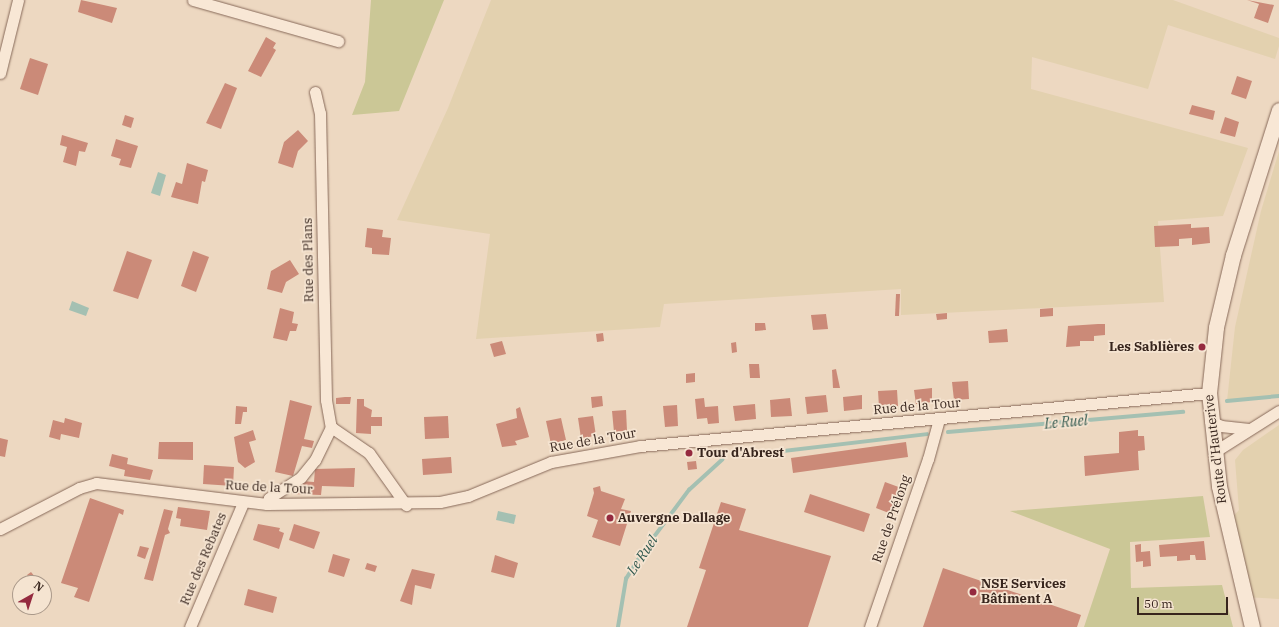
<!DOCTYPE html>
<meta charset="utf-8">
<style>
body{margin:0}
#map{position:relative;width:1279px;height:627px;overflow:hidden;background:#edd8c1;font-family:"IBM Plex Serif",serif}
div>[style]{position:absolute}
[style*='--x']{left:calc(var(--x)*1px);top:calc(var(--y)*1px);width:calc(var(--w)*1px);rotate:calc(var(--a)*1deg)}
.farmland>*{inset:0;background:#e3d1af}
.green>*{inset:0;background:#cbc796}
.water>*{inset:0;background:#a4c0b2}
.stream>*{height:3.5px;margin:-1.75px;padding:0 1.75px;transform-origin:1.75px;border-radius:1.75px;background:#a4c0b2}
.building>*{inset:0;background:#cb8a78}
.roads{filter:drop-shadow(0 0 1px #876959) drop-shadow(0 0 1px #876959)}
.minor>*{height:11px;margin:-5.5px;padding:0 5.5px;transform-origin:5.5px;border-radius:5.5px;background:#f8e7d5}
.secondary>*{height:15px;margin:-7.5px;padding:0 7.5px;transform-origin:7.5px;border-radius:7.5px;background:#f8e7d5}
.dots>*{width:11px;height:11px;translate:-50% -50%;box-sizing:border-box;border:2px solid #f5e4d1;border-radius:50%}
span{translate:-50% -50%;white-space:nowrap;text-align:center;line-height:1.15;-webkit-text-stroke:3.5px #f5e4d1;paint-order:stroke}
.street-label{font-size:13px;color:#37251d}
.poi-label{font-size:13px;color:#37251d;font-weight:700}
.right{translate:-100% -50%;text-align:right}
.left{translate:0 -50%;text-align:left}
.water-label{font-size:14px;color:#2d564c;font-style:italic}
.north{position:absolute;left:12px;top:575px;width:40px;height:40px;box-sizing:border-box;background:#f5e4d1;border:1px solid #a99889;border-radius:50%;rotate:39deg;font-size:11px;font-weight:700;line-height:16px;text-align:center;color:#37251d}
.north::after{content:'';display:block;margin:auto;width:14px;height:18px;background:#952a3f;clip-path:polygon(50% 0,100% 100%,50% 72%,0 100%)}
.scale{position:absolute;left:1137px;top:597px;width:91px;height:18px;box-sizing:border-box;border:2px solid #37251d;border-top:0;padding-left:5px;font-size:12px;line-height:14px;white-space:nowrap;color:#37251d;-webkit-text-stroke:3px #f5e4d1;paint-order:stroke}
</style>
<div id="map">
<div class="farmland">
<div style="clip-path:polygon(491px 0,1173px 0,1279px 38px,1279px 46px,1275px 59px,1168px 25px,1148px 89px,1032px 57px,1031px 89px,1248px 148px,1223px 216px,1158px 221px,1164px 302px,901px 315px,901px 289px,664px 304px,660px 327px,476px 339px,490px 234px,397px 220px,448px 108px)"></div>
<div style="clip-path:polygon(1279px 151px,1279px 396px,1227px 401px,1235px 327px,1261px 211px)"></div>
<div style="clip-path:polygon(1279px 425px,1279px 599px,1244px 597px,1226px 524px,1239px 510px,1235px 460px,1243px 450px)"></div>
</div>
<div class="green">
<div style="clip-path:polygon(371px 0,444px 0,399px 111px,352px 115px,365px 82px)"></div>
<div style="clip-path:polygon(1203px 496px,1210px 537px,1130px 542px,1131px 588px,1222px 585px,1233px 627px,1084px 627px,1110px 549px,1010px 511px)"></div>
</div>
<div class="water">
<div style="clip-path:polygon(158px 172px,166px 175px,160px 196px,151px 193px)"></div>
<div style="clip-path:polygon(72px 301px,89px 308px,86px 316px,69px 310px)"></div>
<div style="clip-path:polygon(498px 511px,516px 515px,514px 524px,496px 520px)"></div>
</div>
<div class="stream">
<div style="--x:1227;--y:401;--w:52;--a:-5.5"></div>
<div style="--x:948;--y:432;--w:236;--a:-4.9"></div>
<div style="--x:741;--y:456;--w:187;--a:-6.7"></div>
<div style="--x:618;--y:627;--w:49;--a:-80.5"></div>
<div style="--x:626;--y:579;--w:31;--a:-58"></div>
<div style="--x:642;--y:553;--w:79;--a:-53.3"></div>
<div style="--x:689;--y:490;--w:45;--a:-42.3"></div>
</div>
<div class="building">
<div style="clip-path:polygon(81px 0,117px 8px,112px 23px,78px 12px)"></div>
<div style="clip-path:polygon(1247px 0,1274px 5px,1268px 23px,1254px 18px,1259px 4px)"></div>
<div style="clip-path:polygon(266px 37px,276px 43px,273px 48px,276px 50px,261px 77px,248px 71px)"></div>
<div style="clip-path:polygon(30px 58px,48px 64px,38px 95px,20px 89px)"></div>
<div style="clip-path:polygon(1237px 76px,1252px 81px,1246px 99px,1231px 94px)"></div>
<div style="clip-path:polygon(225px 83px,237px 88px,221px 129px,206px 123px)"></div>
<div style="clip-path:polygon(1192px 105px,1215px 111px,1213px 120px,1189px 114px)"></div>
<div style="clip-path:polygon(125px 115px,134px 118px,131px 128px,122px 125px)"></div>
<div style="clip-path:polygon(1225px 117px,1239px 122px,1235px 137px,1220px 133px)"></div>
<div style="clip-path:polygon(298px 130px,308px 141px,298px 151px,293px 168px,278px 163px,284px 142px)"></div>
<div style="clip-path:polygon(62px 135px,88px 143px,85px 152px,79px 151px,76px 166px,63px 162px,67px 147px,60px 145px)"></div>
<div style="clip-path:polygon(116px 139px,138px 146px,131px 168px,119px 165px,121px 159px,111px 156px)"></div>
<div style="clip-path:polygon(187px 163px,208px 170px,205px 182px,202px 181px,198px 204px,171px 197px,176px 182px,182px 184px)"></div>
<div style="clip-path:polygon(1191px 224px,1191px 228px,1209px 227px,1210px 243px,1192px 245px,1192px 238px,1179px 239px,1179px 246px,1155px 247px,1154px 226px)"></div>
<div style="clip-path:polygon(367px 228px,383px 230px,382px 237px,391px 238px,389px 255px,372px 254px,372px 248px,365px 247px)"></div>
<div style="clip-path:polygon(127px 251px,152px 260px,138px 299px,113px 291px)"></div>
<div style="clip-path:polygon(193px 251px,209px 257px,196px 292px,181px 286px)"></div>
<div style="clip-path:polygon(290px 260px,299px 274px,286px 282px,282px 293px,267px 289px,271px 271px)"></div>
<div style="clip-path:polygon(896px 294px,900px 294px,899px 316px,895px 316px)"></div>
<div style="clip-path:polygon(280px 308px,294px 312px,292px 323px,298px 324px,296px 331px,290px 331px,287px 341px,273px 338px)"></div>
<div style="clip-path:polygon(1053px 308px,1053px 316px,1040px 317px,1040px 309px)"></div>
<div style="clip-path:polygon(947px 313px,947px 319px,937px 320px,936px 314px)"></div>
<div style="clip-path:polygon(826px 314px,828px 329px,813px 330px,811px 315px)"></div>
<div style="clip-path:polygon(755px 323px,765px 323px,766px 330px,755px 331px)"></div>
<div style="clip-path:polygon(1098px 324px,1105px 324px,1105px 335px,1094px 336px,1094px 341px,1080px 341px,1080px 346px,1066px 347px,1068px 326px)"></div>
<div style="clip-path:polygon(1007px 329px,1008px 342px,989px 343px,988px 331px)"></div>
<div style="clip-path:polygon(603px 333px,604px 341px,597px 342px,596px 334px)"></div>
<div style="clip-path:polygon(502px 341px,506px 354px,494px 357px,490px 344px)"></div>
<div style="clip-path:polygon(736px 342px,737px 352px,732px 353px,731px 343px)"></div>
<div style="clip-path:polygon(749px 364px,759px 364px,760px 378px,750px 378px)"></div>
<div style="clip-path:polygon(836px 369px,840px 388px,833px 388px,832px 370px)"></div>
<div style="clip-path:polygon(695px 373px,695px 382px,686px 383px,686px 374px)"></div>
<div style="clip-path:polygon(968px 381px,969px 399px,954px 400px,952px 382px)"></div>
<div style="clip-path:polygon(932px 388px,932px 402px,916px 404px,914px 390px)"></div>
<div style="clip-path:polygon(897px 390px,898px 406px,879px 407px,878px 391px)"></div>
<div style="clip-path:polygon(826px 395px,828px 412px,807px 414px,805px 397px)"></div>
<div style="clip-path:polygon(862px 395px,862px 409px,844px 411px,843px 397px)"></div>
<div style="clip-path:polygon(602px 396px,603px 406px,592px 408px,591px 397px)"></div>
<div style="clip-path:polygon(345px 397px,351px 397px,350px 404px,336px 404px,336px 398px)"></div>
<div style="clip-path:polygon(704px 398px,705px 407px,718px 406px,719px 423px,708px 424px,707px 418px,697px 419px,695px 399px)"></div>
<div style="clip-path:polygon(790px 398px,792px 416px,771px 417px,770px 400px)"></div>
<div style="clip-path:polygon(357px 399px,364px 399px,364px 406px,372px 410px,371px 417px,382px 417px,382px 426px,371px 426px,371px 434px,356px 433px)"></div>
<div style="clip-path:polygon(290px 400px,312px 406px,304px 439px,314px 441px,312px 448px,302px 446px,293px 476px,275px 472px)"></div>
<div style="clip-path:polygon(755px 404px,756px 419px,735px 421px,733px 406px)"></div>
<div style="clip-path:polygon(677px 405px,678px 426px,665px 427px,663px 406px)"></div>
<div style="clip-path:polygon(236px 406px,247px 407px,247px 412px,243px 412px,241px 424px,235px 424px)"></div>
<div style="clip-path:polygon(520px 407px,529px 437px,515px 441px,517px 445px,502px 447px,496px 424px,517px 418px,516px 409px)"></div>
<div style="clip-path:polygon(626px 410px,627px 431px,614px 432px,612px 411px)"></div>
<div style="clip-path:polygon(448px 416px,449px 438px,425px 439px,424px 417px)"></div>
<div style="clip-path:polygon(593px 416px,596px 436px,581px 438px,578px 418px)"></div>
<div style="clip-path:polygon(65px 418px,82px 423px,79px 438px,61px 434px,60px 440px,49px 437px,53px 420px,64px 423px)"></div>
<div style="clip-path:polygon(561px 418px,566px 440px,551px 444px,546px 421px)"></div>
<div style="clip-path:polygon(253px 430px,256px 440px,249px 442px,255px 462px,245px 468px,238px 462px,234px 437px)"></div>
<div style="clip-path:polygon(1138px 430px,1138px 436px,1144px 436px,1145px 450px,1138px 451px,1139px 470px,1085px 476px,1084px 456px,1119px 453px,1119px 432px)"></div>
<div style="clip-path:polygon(0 438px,8px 440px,5px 457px,0 456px)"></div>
<div style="clip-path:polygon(159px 442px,193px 442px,193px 460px,158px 459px)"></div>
<div style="clip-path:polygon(906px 442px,908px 457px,793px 473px,791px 458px)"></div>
<div style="clip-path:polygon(112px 454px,128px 458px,127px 464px,153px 470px,150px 480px,124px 476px,125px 470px,109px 466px)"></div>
<div style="clip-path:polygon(451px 457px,452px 473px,423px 475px,422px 459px)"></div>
<div style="clip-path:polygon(696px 461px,697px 469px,688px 470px,687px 462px)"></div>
<div style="clip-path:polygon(204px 465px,234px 467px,233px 486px,203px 484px)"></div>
<div style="clip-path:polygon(355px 468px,354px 487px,322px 486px,321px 495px,293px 494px,294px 487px,300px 488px,301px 481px,314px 482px,315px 469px)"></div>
<div style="clip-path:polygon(885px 482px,904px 489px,894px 515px,876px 508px)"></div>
<div style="clip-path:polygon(600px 486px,601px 491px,625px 499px,621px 509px,631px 511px,620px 546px,592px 537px,598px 520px,587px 516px,594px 493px,593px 488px)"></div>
<div style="clip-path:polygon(810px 494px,870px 514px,864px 532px,804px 512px)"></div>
<div style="clip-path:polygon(90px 498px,124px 510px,123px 515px,119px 513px,89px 602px,74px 597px,78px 588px,61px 583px)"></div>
<div style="clip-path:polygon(721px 502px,746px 509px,739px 530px,831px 556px,808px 627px,687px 627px,706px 570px,699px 568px)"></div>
<div style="clip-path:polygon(178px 507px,210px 511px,207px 530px,180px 526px,181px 519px,176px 518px)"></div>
<div style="clip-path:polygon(164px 509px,173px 511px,168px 529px,170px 533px,165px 535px,153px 581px,144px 579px)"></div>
<div style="clip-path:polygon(258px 524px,280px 528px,279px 531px,284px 533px,279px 549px,253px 540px)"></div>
<div style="clip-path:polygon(294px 524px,320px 532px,314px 549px,289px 540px)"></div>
<div style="clip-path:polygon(1204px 541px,1206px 560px,1196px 560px,1195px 555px,1190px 555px,1190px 560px,1177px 561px,1177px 556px,1160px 557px,1159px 545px)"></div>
<div style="clip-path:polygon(1141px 544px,1141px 552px,1150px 551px,1151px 566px,1143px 567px,1143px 561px,1136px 562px,1135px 545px)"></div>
<div style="clip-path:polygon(140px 546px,149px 548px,145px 559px,137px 556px)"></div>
<div style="clip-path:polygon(333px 554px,350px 559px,344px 577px,328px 572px)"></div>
<div style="clip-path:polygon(495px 555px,518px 563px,514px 578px,491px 572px)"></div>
<div style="clip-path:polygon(367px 563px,377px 566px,375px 572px,365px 569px)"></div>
<div style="clip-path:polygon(943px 568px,1081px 615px,1077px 627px,923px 627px)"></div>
<div style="clip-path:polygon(412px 569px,435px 574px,431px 589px,415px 585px,412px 605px,400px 601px)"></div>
<div style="clip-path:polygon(31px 572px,40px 583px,33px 583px,27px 575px)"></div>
<div style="clip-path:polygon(248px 589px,277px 597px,273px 613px,244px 605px)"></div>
</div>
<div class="roads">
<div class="minor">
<div style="--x:193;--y:0;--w:151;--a:15.8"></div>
<div style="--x:0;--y:73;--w:75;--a:-76.1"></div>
<div style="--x:315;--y:92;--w:22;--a:77"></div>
<div style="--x:320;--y:113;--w:287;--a:88.8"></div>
<div style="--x:326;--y:400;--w:27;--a:80"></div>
<div style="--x:1210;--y:421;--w:12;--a:24"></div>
<div style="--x:1221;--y:426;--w:28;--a:6"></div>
<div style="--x:1214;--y:452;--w:77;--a:-32.2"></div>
<div style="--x:267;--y:504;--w:6;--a:-72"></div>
<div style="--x:269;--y:498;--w:38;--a:-33"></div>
<div style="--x:301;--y:477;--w:22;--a:-51"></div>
<div style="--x:315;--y:460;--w:37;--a:-64"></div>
<div style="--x:331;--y:427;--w:46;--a:34.4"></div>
<div style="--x:369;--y:453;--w:64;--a:54.6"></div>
<div style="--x:0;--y:529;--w:89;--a:-27.4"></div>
<div style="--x:79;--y:488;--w:18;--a:-16"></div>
<div style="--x:96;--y:483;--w:172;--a:7"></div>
<div style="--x:267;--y:504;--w:173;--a:-0.7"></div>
<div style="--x:440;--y:502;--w:29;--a:-12"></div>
<div style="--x:468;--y:496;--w:90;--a:-22.3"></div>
<div style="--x:551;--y:462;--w:90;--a:-10.2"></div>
<div style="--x:640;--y:446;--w:571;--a:-5.32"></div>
<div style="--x:190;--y:627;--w:135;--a:-66.9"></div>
<div style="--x:870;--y:627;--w:178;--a:-71"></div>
<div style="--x:928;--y:459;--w:41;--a:-74.6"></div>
</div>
<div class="secondary">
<div style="--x:1252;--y:627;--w:145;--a:-103.2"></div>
<div style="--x:1219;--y:486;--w:94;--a:-96.1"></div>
<div style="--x:1209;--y:393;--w:66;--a:-83.9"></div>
<div style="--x:1216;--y:327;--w:74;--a:-76.7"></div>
<div style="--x:1233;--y:255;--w:152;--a:-72.4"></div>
</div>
</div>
<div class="dots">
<div style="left:1202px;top:347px;background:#952a3f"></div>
<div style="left:689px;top:453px;background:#952a3f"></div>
<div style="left:610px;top:518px;background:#952a3f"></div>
<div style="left:973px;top:592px;background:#952a3f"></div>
</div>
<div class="street-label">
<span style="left:309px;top:260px;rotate:-91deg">Rue des Plans</span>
<span style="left:917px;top:407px;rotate:-5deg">Rue de la Tour</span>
<span style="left:593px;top:441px;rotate:-10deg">Rue de la Tour</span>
<span style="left:1216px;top:449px;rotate:-97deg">Route d'Hauterive</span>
<span style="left:269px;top:488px;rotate:3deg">Rue de la Tour</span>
<span style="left:892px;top:519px;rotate:-71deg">Rue de Prélong</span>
<span style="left:204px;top:559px;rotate:-67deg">Rue des Rebates</span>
</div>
<div class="poi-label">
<span class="right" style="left:1194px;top:347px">Les Sablières</span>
<span class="left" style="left:697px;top:453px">Tour d'Abrest</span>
<span class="left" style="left:618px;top:518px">Auvergne Dallage</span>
<span class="left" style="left:981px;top:592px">NSE Services<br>Bâtiment A</span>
</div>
<div class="water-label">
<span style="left:1066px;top:422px;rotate:-5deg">Le Ruel</span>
<span style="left:642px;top:555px;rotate:-56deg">Le Ruel</span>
</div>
<div class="north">N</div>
<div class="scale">50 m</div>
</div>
